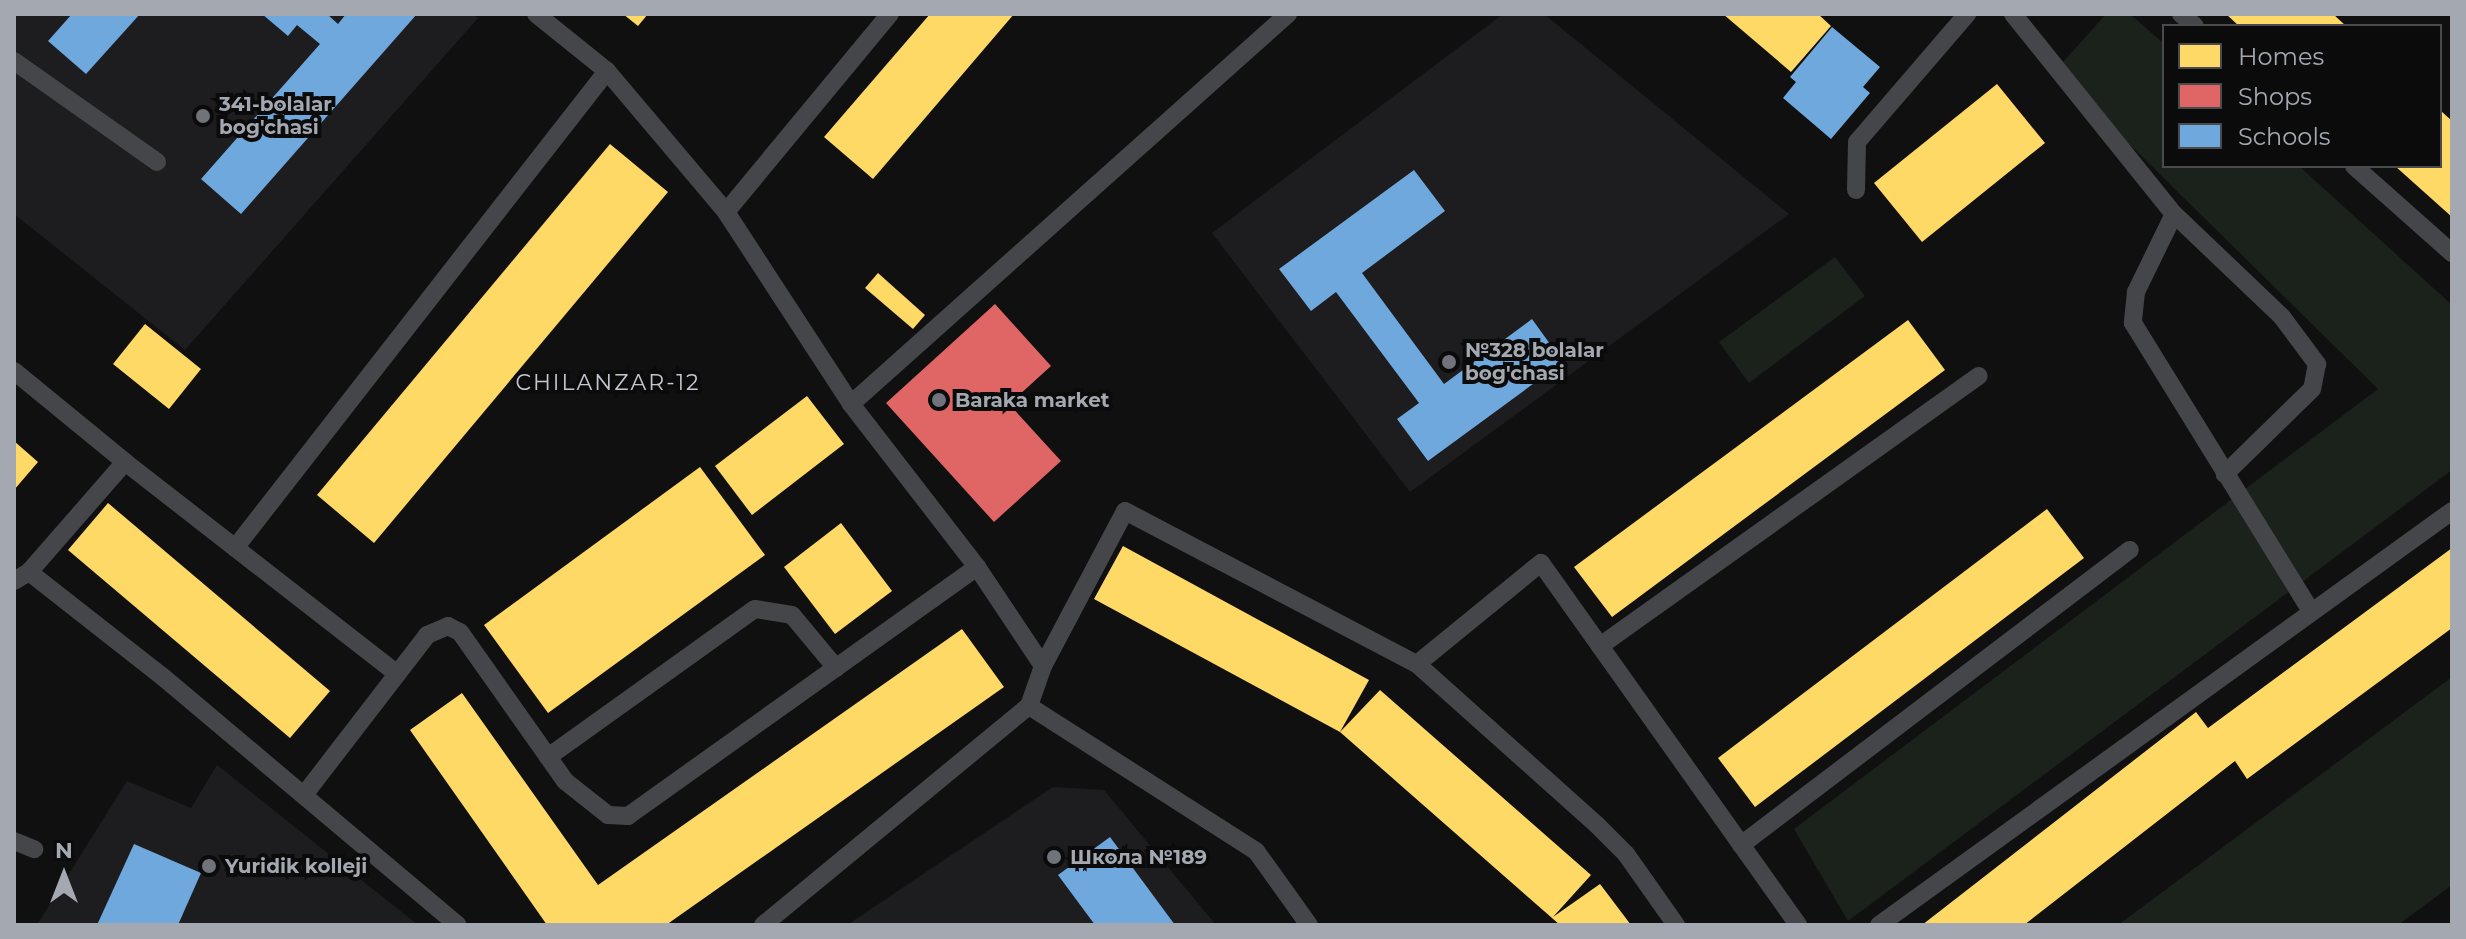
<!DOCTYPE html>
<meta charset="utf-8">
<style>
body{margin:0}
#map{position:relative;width:2466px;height:939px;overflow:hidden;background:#101011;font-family:Montserrat,sans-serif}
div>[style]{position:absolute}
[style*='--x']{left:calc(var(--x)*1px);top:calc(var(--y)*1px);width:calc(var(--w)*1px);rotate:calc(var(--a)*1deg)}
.built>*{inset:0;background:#1d1d1f}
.green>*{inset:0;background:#1b211b}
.homes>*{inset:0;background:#ffd966}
.shops>*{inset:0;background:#e06666}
.schools>*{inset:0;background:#6fa8dc}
.lane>*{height:18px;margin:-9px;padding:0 9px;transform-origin:9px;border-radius:9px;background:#45464a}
.dots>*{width:22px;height:22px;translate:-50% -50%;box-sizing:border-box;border:4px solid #0b0b0c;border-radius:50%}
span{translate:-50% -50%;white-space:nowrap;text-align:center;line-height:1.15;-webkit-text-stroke:8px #0b0b0c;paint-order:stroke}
.poi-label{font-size:20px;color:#a3a8b1;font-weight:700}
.left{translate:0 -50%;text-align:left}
.neighbourhood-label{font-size:22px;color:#c3c6ce;letter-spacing:2px}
.frame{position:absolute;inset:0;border:16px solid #a3a8b1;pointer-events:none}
.legend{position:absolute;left:2162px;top:24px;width:280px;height:144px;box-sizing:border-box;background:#0b0b0c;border:2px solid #484a4e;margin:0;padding:10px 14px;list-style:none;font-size:24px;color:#a3a8b1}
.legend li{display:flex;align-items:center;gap:16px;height:40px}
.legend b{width:40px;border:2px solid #484a4e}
.north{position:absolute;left:24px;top:835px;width:80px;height:80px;-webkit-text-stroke:6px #0b0b0c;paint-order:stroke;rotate:0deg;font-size:22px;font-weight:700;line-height:32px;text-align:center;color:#a3a8b1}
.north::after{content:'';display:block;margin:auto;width:28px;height:36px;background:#a3a8b1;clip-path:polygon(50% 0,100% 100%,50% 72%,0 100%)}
</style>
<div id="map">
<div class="built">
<div style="clip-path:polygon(14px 14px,473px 14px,478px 18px,185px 350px,14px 214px)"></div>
<div style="clip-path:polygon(1503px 14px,1544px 14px,1789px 214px,1410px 492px,1212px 233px)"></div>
<div style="clip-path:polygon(217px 765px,418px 925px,37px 925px,127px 781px,191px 808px)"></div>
<div style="clip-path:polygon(1053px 787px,1104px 790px,1216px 925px,847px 925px)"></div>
</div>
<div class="green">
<div style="clip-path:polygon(2106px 14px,2130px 14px,2164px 44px,2164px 166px,2299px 166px,2452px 305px,2452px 470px,1848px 921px,1794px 829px,2378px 389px,2055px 71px)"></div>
<div style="clip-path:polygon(1835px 257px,1865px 296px,1749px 383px,1719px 342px)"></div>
<div style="clip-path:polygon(2452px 677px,2452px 885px,2398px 925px,2118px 925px)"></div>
</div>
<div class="homes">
<div style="clip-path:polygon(623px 14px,648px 14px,638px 26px)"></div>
<div style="clip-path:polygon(930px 14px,1014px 14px,873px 179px,824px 137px)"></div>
<div style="clip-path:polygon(1723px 14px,1818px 14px,1831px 26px,1791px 72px)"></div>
<div style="clip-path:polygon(2226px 14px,2333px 14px,2346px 26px,2239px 26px)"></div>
<div style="clip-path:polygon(1997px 84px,2045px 143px,1922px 242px,1874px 183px)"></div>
<div style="clip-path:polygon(2440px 110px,2452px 121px,2452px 217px,2395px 166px,2440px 166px)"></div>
<div style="clip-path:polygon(610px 144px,668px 192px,374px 543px,317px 495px)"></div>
<div style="clip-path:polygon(878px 273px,925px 315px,913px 329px,865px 288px)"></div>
<div style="clip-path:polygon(1908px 320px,1945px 370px,1612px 617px,1574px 567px)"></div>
<div style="clip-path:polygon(145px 324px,201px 369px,169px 409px,113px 364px)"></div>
<div style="clip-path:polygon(807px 396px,844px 444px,752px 515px,715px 466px)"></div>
<div style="clip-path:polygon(14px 441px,38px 462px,14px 490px)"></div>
<div style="clip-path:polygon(700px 467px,765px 555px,548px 713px,484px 625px)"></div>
<div style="clip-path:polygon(108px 503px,330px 691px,290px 738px,68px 550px)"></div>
<div style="clip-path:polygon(2047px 509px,2084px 558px,1755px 807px,1718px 758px)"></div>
<div style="clip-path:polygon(841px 523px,892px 591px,835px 634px,784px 567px)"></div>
<div style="clip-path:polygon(1123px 546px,1369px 680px,1340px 732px,1380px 690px,1591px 875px,1553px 917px,1600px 884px,1631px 925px,1560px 925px,1340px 732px,1094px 599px)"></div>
<div style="clip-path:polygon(2452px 548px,2452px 628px,2247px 779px,2235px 761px,2024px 925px,1922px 925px,2196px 712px,2208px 728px)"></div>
<div style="clip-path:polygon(962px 629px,1004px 687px,666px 925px,547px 925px,410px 730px,462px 693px,598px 885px)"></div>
</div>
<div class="shops">
<div style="clip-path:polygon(995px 304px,1051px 366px,1009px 404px,1061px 461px,994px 522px,886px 403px)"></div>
</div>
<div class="schools">
<div style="clip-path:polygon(72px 14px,140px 14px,86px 74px,48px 41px)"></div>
<div style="clip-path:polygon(262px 14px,327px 14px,338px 24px,346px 14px,417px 14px,241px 214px,201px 179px,320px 44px,297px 25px,288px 36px)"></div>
<div style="clip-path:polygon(1832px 27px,1880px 67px,1863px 87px,1870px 93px,1831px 139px,1783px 98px,1796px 82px,1790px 77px)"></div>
<div style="clip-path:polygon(1414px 170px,1445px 211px,1362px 273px,1444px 384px,1532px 319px,1563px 362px,1428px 461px,1397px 419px,1419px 403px,1336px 292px,1311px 311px,1279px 269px)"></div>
<div style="clip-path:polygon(1110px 837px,1175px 925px,1095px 925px,1058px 875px)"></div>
<div style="clip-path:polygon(134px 844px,201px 873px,178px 925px,97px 925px)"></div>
</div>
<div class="lane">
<div style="--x:2013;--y:14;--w:257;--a:51.2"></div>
<div style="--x:2174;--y:214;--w:87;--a:116"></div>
<div style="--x:2136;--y:292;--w:31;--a:96"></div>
<div style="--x:2133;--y:323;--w:339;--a:58.3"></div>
<div style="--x:2181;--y:14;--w:18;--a:41"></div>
<div style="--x:14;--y:61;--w:175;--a:35.2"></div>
<div style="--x:607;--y:71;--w:185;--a:49.8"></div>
<div style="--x:726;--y:212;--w:229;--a:56.9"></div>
<div style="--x:2354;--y:166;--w:131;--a:41.6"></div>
<div style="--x:1856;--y:190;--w:48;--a:-88.8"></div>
<div style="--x:1857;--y:142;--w:169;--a:-49.3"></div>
<div style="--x:726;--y:212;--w:257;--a:-50.4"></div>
<div style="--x:2174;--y:214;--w:149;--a:43.6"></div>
<div style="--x:2282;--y:317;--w:59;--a:53.3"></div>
<div style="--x:2317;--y:364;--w:25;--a:101"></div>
<div style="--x:2312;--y:389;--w:122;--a:135.7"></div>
<div style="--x:14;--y:371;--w:144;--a:39.3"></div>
<div style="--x:235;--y:548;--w:605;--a:-52.05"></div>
<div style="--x:607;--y:71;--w:91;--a:-141.2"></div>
<div style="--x:29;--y:572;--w:170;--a:38.1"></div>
<div style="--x:163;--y:677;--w:385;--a:40.1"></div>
<div style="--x:14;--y:581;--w:17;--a:-31"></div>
<div style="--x:29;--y:572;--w:146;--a:-48.9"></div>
<div style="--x:125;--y:462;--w:345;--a:37.9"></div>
<div style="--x:1600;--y:646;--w:465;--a:-35.5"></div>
<div style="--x:1417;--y:664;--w:241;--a:41.8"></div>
<div style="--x:1597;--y:825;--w:41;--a:45"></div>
<div style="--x:1626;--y:854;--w:87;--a:54.8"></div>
<div style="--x:1043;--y:666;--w:175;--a:-62.1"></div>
<div style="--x:1125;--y:511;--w:330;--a:27.7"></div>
<div style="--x:1417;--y:664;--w:160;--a:-39.2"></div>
<div style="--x:1541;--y:563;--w:444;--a:54.6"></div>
<div style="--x:1029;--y:706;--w:42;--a:-70.7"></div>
<div style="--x:1043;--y:666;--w:119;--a:-123.7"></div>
<div style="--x:977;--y:567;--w:206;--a:-127.7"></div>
<div style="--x:851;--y:404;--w:586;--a:-41.75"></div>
<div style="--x:548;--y:757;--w:254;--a:-35.6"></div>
<div style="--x:755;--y:609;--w:37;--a:9"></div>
<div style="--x:792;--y:615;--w:69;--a:50.3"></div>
<div style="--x:304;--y:795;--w:202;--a:-52.4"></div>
<div style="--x:427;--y:635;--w:23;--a:-23"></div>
<div style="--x:448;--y:626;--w:13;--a:27"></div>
<div style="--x:460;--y:632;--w:182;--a:54.8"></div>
<div style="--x:565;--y:781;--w:55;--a:38.3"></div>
<div style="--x:608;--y:815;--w:20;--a:3"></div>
<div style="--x:628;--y:816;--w:429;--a:-35.5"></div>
<div style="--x:14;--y:841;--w:22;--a:22"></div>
<div style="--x:1741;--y:845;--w:488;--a:-37.2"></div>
<div style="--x:763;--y:925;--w:345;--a:-39.5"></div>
<div style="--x:1029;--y:706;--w:269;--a:32.6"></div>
<div style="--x:1256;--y:851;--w:91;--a:54.4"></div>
<div style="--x:1879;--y:925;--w:707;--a:-35.85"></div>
</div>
<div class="dots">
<div style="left:203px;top:116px;background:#707379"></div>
<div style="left:1449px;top:362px;background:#707379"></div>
<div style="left:939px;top:400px;background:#707379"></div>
<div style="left:1054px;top:857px;background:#707379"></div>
<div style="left:209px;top:866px;background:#707379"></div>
</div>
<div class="poi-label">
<span class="left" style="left:219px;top:116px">341-bolalar<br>bog'chasi</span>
<span class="left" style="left:1465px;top:362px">№328 bolalar<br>bog'chasi</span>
<span class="left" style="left:955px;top:400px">Baraka market</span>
<span class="left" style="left:1070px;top:857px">Школа №189</span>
<span class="left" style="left:225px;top:866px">Yuridik kolleji</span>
</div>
<div class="neighbourhood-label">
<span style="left:608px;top:383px">CHILANZAR-12</span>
</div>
<div class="frame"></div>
<ul class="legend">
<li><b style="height:22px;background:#ffd966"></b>Homes</li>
<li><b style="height:22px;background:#e06666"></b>Shops</li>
<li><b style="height:22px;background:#6fa8dc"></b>Schools</li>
</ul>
<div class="north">N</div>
</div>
